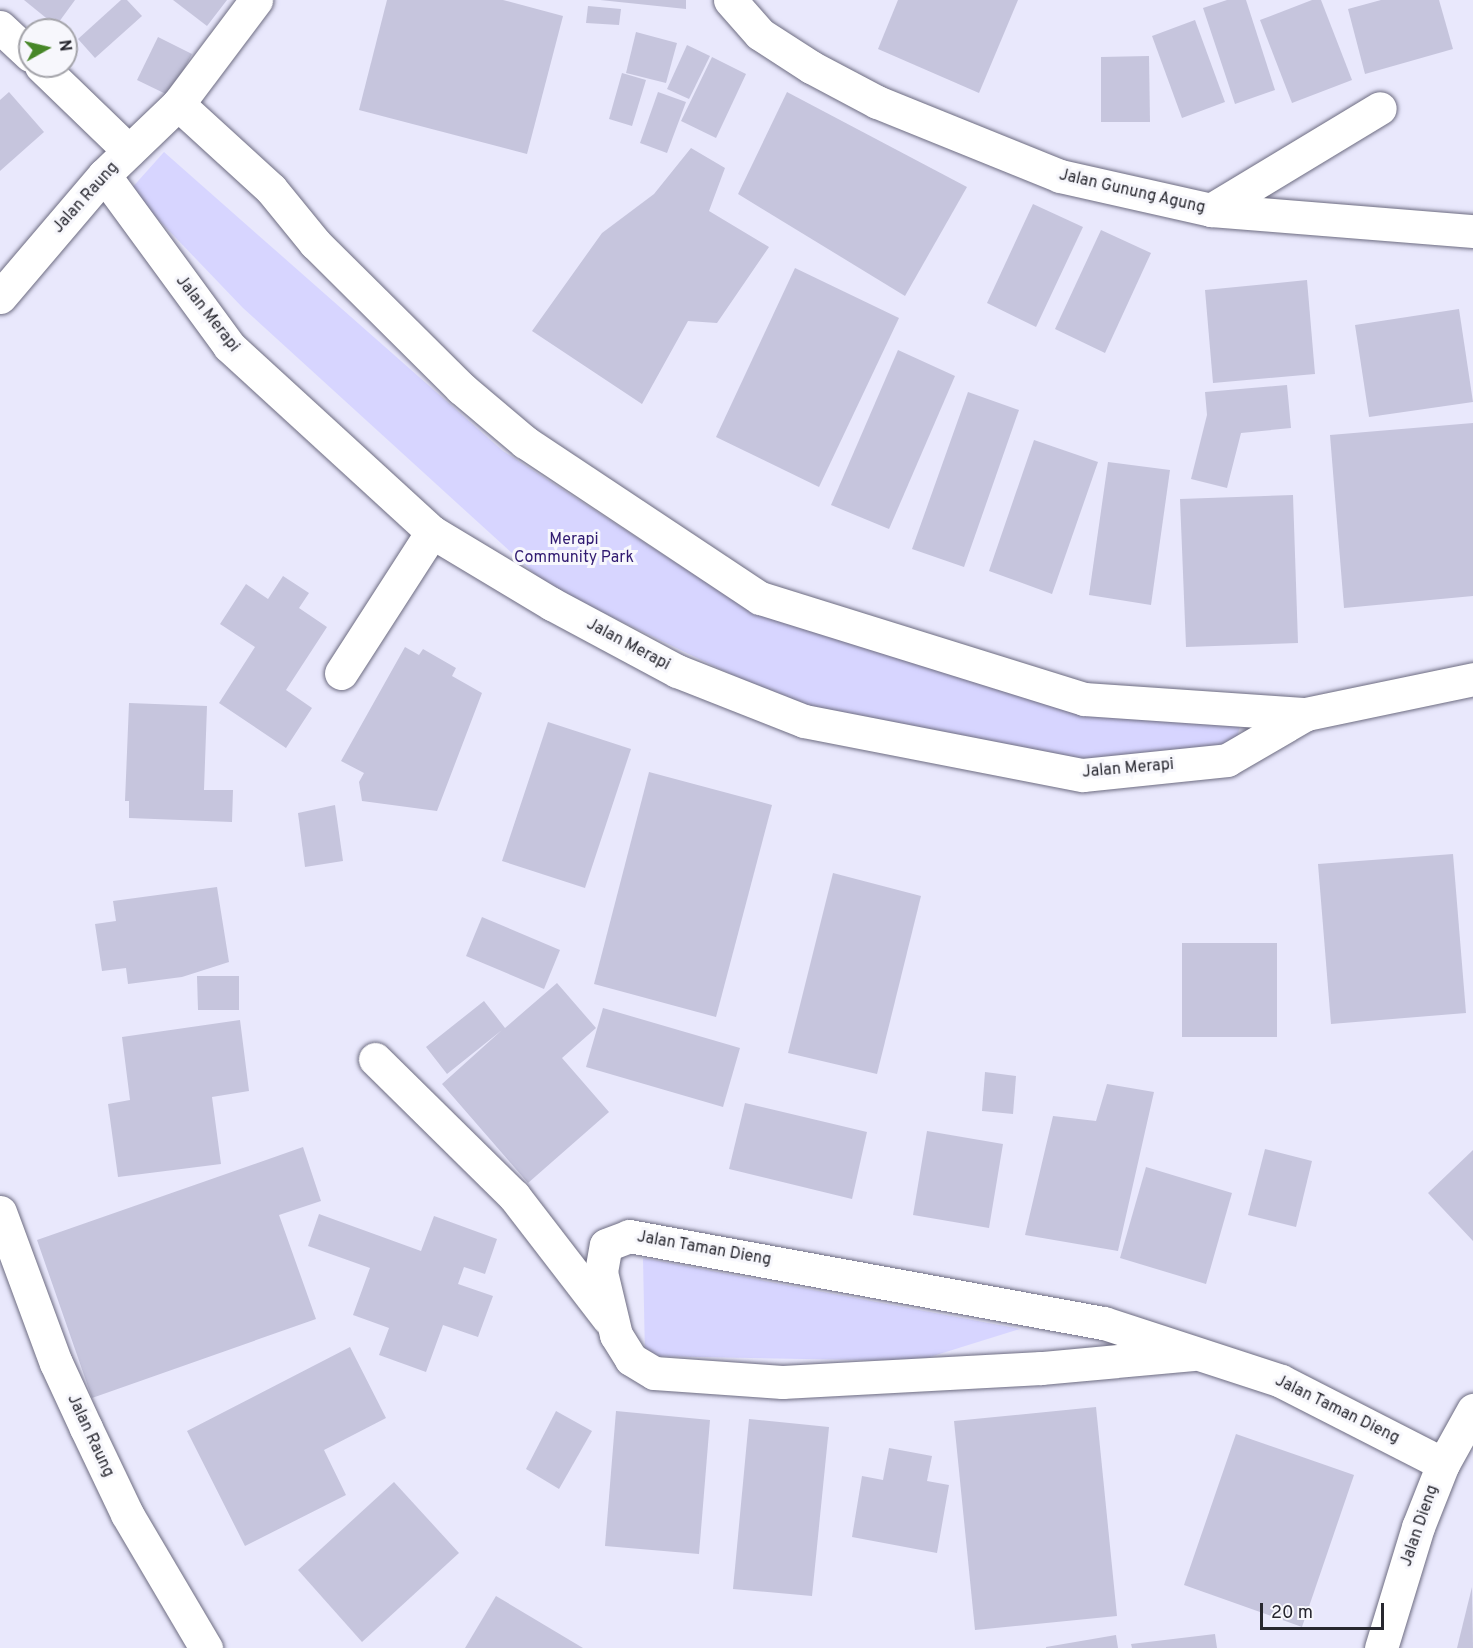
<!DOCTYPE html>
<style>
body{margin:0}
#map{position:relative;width:1473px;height:1648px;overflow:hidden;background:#e9e8fc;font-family:Overpass,sans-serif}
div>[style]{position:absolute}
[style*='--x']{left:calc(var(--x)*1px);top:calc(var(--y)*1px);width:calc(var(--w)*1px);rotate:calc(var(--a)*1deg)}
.green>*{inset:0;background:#d7d5ff}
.building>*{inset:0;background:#c6c5dd}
.roads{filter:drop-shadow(0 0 2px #6d6c81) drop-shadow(0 0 2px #6d6c81)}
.minor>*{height:33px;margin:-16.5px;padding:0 16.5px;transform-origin:16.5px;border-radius:16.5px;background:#fff}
span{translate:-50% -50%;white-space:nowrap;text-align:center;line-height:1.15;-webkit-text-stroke:6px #f7f7fc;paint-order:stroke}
.street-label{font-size:16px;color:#27272f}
.park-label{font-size:16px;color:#301a70}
.north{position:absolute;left:18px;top:18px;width:60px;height:60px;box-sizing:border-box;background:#f7f7fc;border:2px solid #a4a4aa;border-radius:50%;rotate:82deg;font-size:16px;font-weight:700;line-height:24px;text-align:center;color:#27272f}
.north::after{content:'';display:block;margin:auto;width:21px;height:27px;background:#478728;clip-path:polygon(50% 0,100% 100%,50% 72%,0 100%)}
.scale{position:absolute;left:1260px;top:1603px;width:124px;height:27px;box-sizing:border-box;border:3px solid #27272f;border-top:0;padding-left:8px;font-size:18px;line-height:21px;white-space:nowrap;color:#27272f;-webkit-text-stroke:4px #f7f7fc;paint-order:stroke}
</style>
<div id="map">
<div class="green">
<div style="clip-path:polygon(164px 152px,503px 451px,752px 612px,1090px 713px,1243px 713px,1236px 743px,1086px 763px,801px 708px,548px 586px,243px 308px,130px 190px)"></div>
<div style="clip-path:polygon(643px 1258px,1020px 1329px,917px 1361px,645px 1356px)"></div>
</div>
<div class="building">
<div style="clip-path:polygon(24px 0,75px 0,56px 26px)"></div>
<div style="clip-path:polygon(121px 0,127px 0,142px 16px,95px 58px,78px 39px)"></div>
<div style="clip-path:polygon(173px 0,227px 0,207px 26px)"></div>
<div style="clip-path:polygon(387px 0,503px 0,563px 16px,527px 154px,359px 110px)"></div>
<div style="clip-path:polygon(600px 0,686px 0,686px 9px)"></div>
<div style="clip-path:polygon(898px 0,1018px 0,979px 93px,878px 49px)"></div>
<div style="clip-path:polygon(1227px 0,1246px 0,1275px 90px,1235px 104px,1203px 8px)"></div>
<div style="clip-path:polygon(1312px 0,1321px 0,1352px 80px,1292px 103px,1260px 20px)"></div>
<div style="clip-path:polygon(1381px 0,1439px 0,1453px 49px,1365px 74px,1348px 9px)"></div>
<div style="clip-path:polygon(588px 6px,621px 9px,619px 25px,586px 23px)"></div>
<div style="clip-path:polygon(1195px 20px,1225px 102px,1182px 118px,1152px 36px)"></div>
<div style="clip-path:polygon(636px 32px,677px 43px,666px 83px,626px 73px)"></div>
<div style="clip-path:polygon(158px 37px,192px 54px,170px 96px,137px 80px)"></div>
<div style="clip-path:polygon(687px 45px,710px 56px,689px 99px,667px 89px)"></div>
<div style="clip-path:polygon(1149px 56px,1150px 122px,1101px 122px,1101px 57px)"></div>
<div style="clip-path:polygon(712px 57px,746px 74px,716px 138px,681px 121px)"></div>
<div style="clip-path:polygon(622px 73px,646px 80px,632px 126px,609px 119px)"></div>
<div style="clip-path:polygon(9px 92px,44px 132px,0 171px,0 100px)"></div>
<div style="clip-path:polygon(658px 92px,686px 102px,667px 153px,640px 143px)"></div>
<div style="clip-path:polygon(787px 92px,967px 187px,905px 296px,738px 194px)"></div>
<div style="clip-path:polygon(691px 148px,725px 168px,709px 211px,769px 247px,717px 323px,688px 321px,642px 404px,532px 331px,602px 233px,654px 194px)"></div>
<div style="clip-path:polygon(1033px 204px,1083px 227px,1036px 327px,987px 303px)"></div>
<div style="clip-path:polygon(1101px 230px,1151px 253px,1105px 353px,1055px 329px)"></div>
<div style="clip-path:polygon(795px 268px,899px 318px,819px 487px,716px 437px)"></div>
<div style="clip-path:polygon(1307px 280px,1315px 374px,1213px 383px,1205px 290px)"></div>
<div style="clip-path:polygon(1459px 309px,1473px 402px,1369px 417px,1355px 325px)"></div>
<div style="clip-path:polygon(898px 350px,955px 376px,889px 529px,831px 505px)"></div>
<div style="clip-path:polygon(1287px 385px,1291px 428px,1241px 433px,1227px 488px,1191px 479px,1207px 415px,1205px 392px)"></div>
<div style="clip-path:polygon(968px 392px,1019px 410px,964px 567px,912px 549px)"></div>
<div style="clip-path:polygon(1473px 423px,1473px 596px,1344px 608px,1330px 435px)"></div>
<div style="clip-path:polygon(1034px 440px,1098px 462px,1052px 594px,989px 571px)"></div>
<div style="clip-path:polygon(1108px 462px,1170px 470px,1151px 605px,1089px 595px)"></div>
<div style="clip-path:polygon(1293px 495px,1298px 643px,1186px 647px,1180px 499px)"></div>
<div style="clip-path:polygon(283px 576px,309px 593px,299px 608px,327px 627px,286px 690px,312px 708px,286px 748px,219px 703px,255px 647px,220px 624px,246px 584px,268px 599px)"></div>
<div style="clip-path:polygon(405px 647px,419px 655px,423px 649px,456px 668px,452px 676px,482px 693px,437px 811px,362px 801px,359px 782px,364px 773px,341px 761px)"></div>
<div style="clip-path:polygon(129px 703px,207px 706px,204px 790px,233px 790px,232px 822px,129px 818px,129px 801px,125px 801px)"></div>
<div style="clip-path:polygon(548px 722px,631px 749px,585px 888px,502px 861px)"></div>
<div style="clip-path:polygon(649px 772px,772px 805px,716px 1017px,594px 984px)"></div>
<div style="clip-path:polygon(335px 805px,343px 861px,305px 867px,298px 813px)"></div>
<div style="clip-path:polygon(1453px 854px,1466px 1013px,1331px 1024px,1318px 864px)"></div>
<div style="clip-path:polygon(833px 873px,921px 896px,877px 1074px,788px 1053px)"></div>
<div style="clip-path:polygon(217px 887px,229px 962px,182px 977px,128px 984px,126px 968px,102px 971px,95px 924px,116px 921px,113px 901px)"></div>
<div style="clip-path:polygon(482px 917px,560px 950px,544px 989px,466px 956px)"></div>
<div style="clip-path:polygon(1182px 943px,1277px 943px,1277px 1037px,1182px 1037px)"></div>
<div style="clip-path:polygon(197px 976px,239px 976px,239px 1010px,198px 1010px)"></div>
<div style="clip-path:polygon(557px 983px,596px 1028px,562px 1058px,609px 1112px,528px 1183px,442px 1084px,502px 1030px,447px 1074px,426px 1047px,484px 1001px,505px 1028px)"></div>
<div style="clip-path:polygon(603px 1008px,740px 1048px,723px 1107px,586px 1067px)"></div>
<div style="clip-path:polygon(240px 1020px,249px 1091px,212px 1097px,221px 1164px,118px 1177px,108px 1104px,130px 1100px,122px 1037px)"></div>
<div style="clip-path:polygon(985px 1072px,1016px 1076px,1013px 1114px,982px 1111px)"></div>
<div style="clip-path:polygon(1107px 1084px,1154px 1092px,1118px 1251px,1025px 1235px,1053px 1116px,1096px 1121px)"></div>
<div style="clip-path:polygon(745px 1103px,867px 1132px,852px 1199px,729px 1169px)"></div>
<div style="clip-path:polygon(927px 1131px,1003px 1144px,989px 1228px,913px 1215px)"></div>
<div style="clip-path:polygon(303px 1147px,321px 1201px,279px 1215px,316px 1319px,92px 1398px,37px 1240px)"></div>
<div style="clip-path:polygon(1265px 1149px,1312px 1161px,1296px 1227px,1248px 1215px)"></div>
<div style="clip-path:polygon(1473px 1150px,1473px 1241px,1428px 1193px)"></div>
<div style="clip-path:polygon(1146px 1167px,1232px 1193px,1206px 1284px,1120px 1258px)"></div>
<div style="clip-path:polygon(319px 1214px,421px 1251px,434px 1216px,497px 1239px,485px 1274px,464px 1267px,458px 1284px,493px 1296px,478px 1337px,443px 1325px,426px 1372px,379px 1355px,389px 1328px,353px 1315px,370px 1268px,308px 1246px)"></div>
<div style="clip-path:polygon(350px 1347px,386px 1418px,324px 1450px,346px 1495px,245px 1546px,187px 1431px)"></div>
<div style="clip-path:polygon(1096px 1407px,1117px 1616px,975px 1630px,954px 1421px)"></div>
<div style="clip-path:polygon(556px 1411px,592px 1431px,559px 1489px,526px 1469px)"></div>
<div style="clip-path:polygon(616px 1411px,710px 1420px,699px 1554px,605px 1546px)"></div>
<div style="clip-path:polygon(749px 1419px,829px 1427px,812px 1596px,733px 1589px)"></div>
<div style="clip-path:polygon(1236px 1434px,1354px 1475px,1302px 1627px,1184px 1585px)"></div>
<div style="clip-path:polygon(889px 1448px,932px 1456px,927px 1481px,949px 1485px,937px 1553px,852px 1537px,862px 1476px,883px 1480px)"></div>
<div style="clip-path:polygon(394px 1482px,459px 1553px,362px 1642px,298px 1570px)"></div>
<div style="clip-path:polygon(1472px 1587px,1473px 1648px,1457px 1648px)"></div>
<div style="clip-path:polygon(496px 1596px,583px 1648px,465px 1648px)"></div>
<div style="clip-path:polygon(1215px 1634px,1217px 1648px,1132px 1648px,1131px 1644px)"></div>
<div style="clip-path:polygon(1116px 1635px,1118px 1648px,1046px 1648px,1046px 1647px)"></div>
</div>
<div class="roads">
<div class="minor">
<div style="--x:730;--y:0;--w:45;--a:48.6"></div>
<div style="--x:760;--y:34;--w:61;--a:32.9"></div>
<div style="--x:811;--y:67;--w:75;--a:27.9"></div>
<div style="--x:877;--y:102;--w:197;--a:22"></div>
<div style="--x:1060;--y:176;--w:155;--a:12.7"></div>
<div style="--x:1211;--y:210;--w:263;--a:4.6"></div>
<div style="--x:0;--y:27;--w:41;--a:43"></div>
<div style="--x:41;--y:66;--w:122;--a:44"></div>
<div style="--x:178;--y:104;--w:126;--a:42.4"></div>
<div style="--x:271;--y:189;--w:70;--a:50.8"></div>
<div style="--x:315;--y:243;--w:206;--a:44.8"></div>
<div style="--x:461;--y:388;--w:84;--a:40.2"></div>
<div style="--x:525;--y:442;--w:282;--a:33.6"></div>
<div style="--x:760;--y:598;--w:339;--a:17.3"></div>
<div style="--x:1084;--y:699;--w:223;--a:3.9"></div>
<div style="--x:1306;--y:714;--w:171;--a:-11.8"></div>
<div style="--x:104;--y:175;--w:212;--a:53.8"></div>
<div style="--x:229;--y:346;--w:275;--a:42.5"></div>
<div style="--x:432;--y:532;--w:140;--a:31"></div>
<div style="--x:552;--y:604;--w:142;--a:28.2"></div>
<div style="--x:677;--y:671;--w:136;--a:21.5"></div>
<div style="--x:804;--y:721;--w:284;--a:11"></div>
<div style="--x:1083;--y:775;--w:145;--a:-5.9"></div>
<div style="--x:1227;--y:760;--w:91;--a:-30.2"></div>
<div style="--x:1211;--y:210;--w:197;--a:-31.1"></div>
<div style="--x:0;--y:297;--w:160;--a:-49.6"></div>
<div style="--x:104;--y:175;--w:103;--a:-43.8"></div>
<div style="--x:178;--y:104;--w:130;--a:-53.1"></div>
<div style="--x:341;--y:673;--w:168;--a:-57.2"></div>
<div style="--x:375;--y:1059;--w:195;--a:44.6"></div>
<div style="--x:514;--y:1196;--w:154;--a:52.4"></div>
<div style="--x:0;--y:1212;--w:161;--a:69.7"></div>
<div style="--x:56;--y:1363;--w:72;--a:65.2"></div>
<div style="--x:86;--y:1428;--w:95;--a:64.5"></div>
<div style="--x:127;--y:1514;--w:156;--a:59.5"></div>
<div style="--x:1193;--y:1354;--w:153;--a:174.7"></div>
<div style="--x:1041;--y:1368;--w:259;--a:176.9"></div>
<div style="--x:782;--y:1382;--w:128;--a:-176"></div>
<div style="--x:654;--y:1373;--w:27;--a:-149"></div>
<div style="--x:631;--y:1359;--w:28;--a:-122"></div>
<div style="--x:616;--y:1335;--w:65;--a:-103.4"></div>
<div style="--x:601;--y:1272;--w:27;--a:-80"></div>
<div style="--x:606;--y:1245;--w:25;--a:-21"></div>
<div style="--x:629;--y:1236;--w:483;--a:10.4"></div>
<div style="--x:1104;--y:1323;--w:186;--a:18.1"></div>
<div style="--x:1281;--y:1381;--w:182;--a:27.1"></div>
<div style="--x:1381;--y:1648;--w:127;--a:-73"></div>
<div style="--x:1418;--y:1527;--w:68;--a:-68.4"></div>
<div style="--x:1443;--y:1464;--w:62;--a:-60.9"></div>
</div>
</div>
<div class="street-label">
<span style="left:1132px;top:192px;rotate:13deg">Jalan Gunung Agung</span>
<span style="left:86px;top:198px;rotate:-48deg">Jalan Raung</span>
<span style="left:207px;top:314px;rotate:52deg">Jalan Merapi</span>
<span style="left:628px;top:645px;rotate:28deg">Jalan Merapi</span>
<span style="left:1128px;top:769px;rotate:-5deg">Jalan Merapi</span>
<span style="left:704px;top:1249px;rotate:10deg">Jalan Taman Dieng</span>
<span style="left:1337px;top:1410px;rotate:26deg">Jalan Taman Dieng</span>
<span style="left:90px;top:1436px;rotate:65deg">Jalan Raung</span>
<span style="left:1420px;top:1526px;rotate:-71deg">Jalan Dieng</span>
</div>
<div class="park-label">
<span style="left:574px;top:549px">Merapi<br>Community Park</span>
</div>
<div class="north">N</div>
<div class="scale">20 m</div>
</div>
